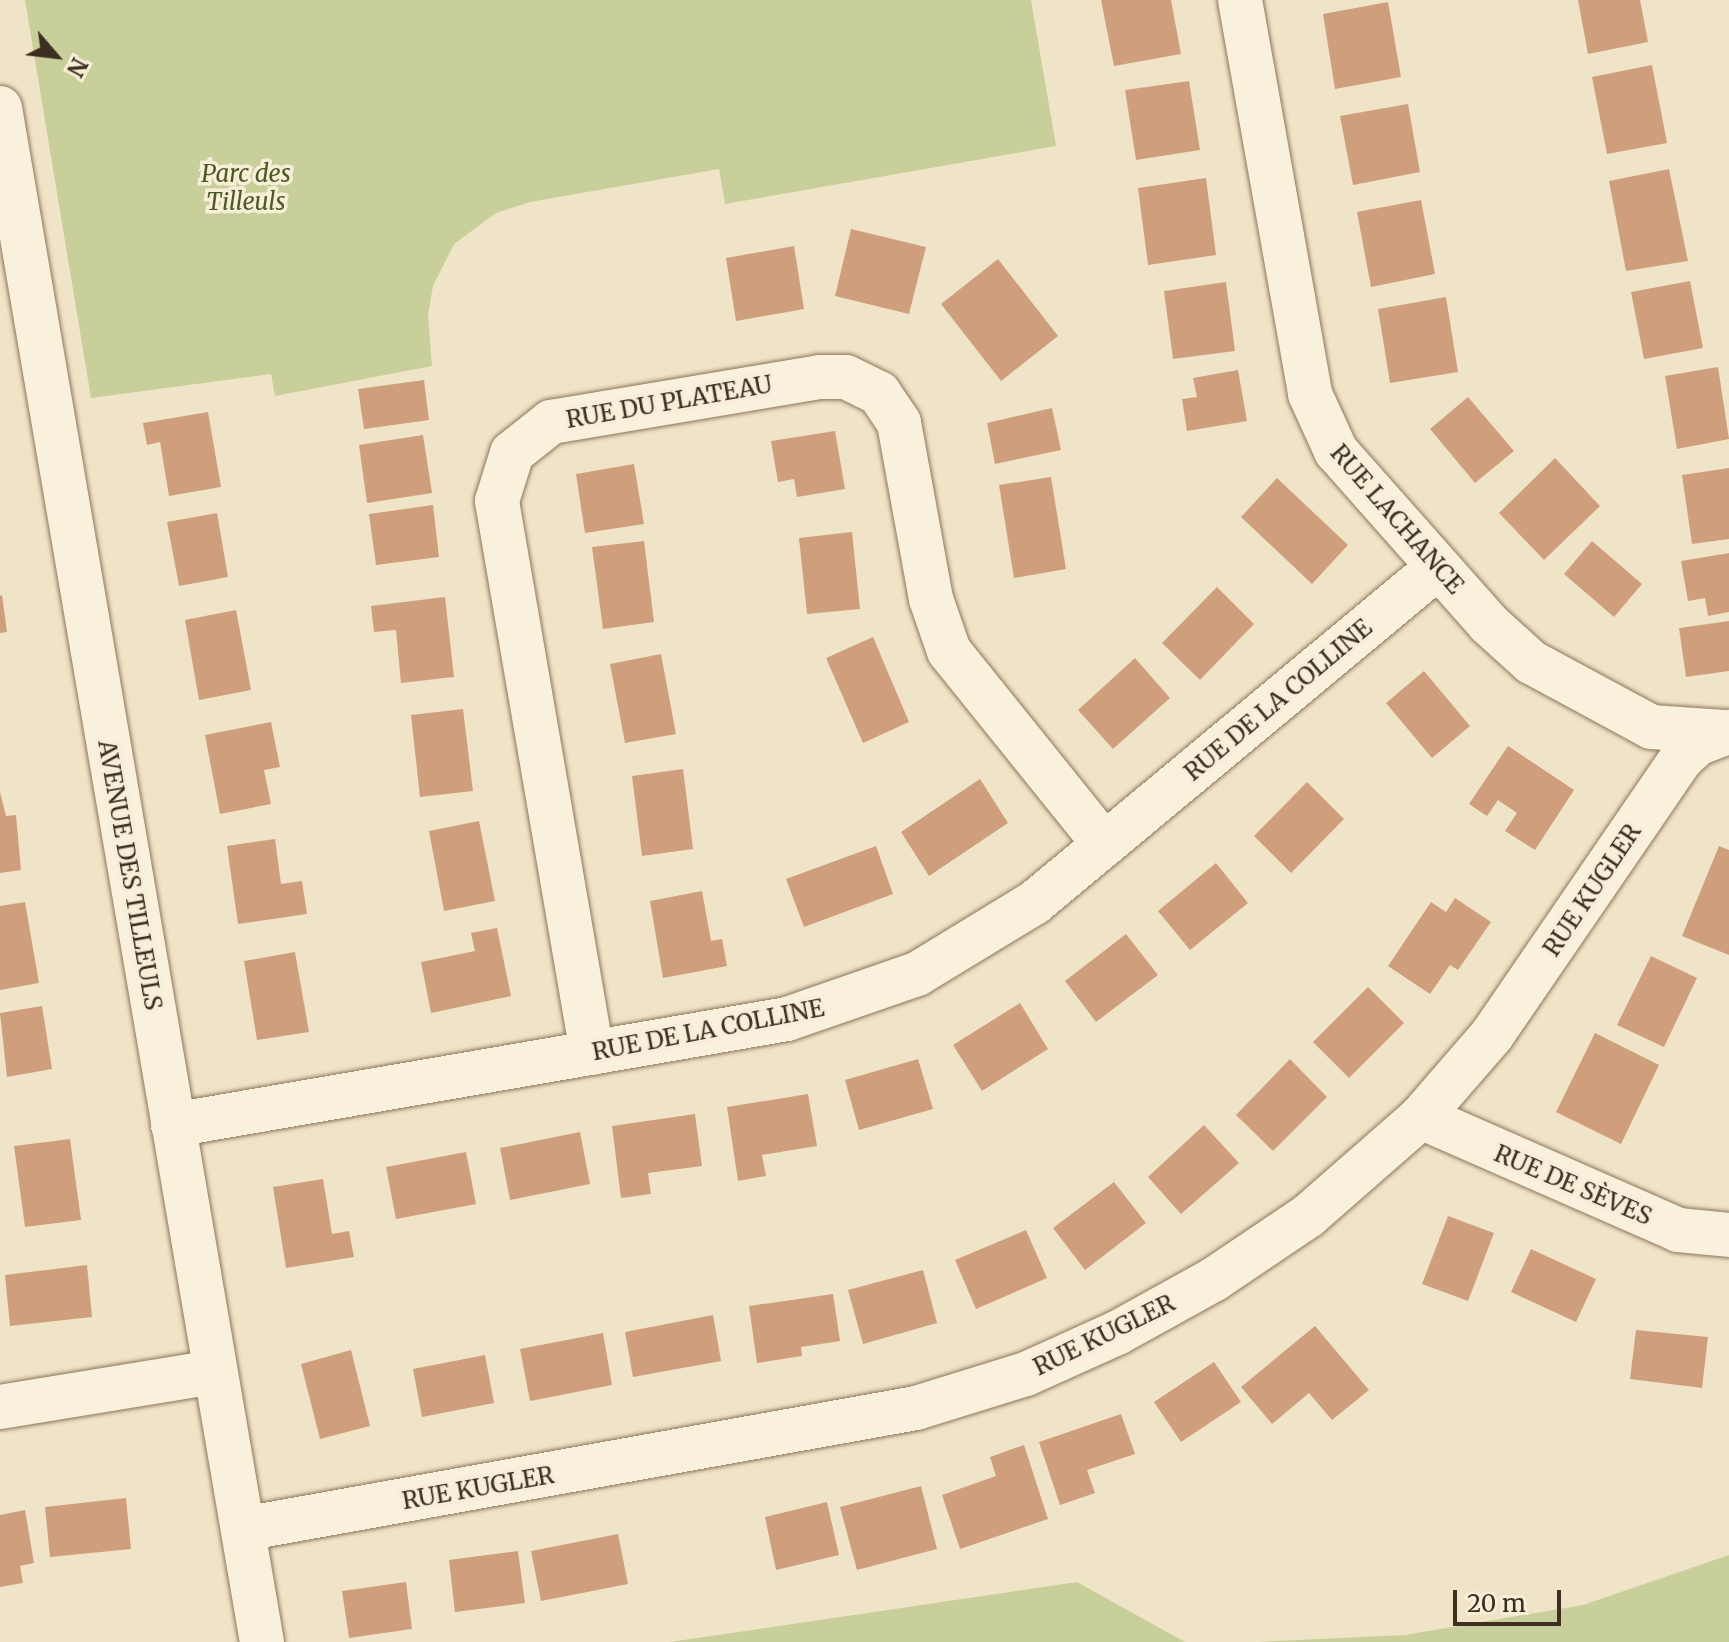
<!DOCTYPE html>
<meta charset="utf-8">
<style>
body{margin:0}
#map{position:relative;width:1729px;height:1642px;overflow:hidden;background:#f0e4c8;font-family:Merriweather,serif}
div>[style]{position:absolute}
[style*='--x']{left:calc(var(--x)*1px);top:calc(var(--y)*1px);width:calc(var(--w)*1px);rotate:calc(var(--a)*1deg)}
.green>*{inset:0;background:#c9cf9b}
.building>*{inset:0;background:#cf9f7d}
.roads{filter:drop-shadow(0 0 2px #8d765c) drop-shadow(0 0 2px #8d765c)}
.minor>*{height:44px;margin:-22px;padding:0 22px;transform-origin:22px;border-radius:22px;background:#faf1dc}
span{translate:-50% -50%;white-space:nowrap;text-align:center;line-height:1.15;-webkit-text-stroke:7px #f7eed8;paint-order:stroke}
.park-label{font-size:24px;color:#4d5a26;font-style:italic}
.street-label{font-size:24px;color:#3d2e20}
.north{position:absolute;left:16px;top:16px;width:80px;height:80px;-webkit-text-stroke:6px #f7eed8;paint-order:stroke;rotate:118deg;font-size:22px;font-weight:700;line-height:32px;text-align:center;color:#3d2e20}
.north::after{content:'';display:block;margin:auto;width:28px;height:36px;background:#3d2e20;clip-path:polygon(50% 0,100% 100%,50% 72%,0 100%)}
.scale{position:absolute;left:1453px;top:1590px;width:108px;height:36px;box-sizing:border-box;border:4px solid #3d2e20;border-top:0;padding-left:10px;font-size:24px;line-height:28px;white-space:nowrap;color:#3d2e20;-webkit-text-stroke:6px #f7eed8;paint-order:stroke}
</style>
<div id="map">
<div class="green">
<div style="clip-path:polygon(25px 0,1031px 0,1056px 146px,725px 204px,719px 169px,530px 202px,496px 213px,454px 244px,433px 286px,428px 315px,432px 366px,275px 396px,271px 374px,91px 398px)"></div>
<div style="clip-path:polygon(1729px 1555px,1729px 1642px,1255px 1642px,1405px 1635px,1583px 1605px)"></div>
<div style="clip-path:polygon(1077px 1582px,1185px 1642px,670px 1642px)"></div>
</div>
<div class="building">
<div style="clip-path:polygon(1101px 0,1171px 0,1181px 54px,1114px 66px)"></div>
<div style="clip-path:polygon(1578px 0,1640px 0,1648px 42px,1588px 54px)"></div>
<div style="clip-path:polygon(1388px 2px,1401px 77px,1335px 89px,1323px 14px)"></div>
<div style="clip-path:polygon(1652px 65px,1667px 143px,1607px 154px,1592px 77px)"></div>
<div style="clip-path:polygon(1189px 81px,1200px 150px,1136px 160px,1125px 90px)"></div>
<div style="clip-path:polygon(1408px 104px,1420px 172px,1353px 185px,1340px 116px)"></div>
<div style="clip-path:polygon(1669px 169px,1688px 261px,1626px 271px,1609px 181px)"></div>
<div style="clip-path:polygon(1206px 178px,1216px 255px,1148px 265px,1138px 188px)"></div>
<div style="clip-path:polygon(1421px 200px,1435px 274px,1371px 287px,1357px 212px)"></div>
<div style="clip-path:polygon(851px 229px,926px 247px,909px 314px,835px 296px)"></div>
<div style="clip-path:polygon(794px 246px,804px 309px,736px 321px,726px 258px)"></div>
<div style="clip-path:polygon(998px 259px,1058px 336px,1001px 381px,941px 304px)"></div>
<div style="clip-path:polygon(1690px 281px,1703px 348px,1644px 359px,1631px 292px)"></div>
<div style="clip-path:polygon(1226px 282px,1235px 351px,1173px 359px,1164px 291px)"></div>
<div style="clip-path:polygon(1446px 297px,1458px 372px,1390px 383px,1378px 309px)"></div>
<div style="clip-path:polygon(1718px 367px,1729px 439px,1677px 449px,1665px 376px)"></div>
<div style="clip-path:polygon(1238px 370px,1247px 421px,1187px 431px,1182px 399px,1197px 397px,1193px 378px)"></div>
<div style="clip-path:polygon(424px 380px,429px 420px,364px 429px,358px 389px)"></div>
<div style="clip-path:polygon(1468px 397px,1514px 451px,1475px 483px,1430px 429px)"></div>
<div style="clip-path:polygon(1052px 408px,1061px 450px,995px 464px,987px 423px)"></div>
<div style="clip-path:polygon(208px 412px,221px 487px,169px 496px,160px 442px,147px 445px,143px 423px)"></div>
<div style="clip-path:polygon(835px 431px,845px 489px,797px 497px,794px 479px,778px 482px,771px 441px)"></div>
<div style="clip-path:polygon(423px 435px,432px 493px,367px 503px,359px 445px)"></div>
<div style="clip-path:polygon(1555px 458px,1600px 506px,1544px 560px,1499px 513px)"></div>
<div style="clip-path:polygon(634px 464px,644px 524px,585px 533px,576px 474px)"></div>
<div style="clip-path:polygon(1729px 468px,1729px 539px,1692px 544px,1682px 475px)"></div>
<div style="clip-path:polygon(1051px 477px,1066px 569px,1014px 578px,999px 485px)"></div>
<div style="clip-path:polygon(1277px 478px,1348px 545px,1312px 584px,1241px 517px)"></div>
<div style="clip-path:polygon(433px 505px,439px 557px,376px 565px,369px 514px)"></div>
<div style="clip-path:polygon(217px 513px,228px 577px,179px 586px,167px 522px)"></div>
<div style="clip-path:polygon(852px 532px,860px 609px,807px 614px,799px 538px)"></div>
<div style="clip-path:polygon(644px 541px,654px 622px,603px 629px,592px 547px)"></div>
<div style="clip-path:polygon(1592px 541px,1642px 584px,1614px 617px,1564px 574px)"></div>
<div style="clip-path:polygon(1729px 553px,1729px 612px,1708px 616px,1705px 598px,1688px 601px,1681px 561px)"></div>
<div style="clip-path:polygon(1217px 587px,1254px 624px,1200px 680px,1162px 643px)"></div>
<div style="clip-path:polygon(2px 595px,7px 632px,0 633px,0 596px)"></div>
<div style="clip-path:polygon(445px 597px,454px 677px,401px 683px,396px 630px,374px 632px,371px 606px)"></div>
<div style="clip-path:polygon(236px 610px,251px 690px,199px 700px,185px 620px)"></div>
<div style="clip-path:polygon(1729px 621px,1729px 671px,1686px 677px,1679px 628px)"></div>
<div style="clip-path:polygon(873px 637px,909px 722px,863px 743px,826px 658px)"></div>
<div style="clip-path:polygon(661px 654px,676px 734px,625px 743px,610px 664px)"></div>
<div style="clip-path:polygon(1135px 658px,1170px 698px,1113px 749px,1078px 710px)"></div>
<div style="clip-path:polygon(1424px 671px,1470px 726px,1432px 758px,1386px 703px)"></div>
<div style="clip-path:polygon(463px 709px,473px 791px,420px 797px,411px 715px)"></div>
<div style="clip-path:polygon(271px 722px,280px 767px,264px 770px,271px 804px,220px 814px,205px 735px)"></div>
<div style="clip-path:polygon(1508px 746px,1574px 790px,1535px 850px,1505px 831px,1517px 813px,1498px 800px,1487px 816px,1469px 804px)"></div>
<div style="clip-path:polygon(683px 769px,693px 849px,642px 856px,632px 776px)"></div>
<div style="clip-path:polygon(980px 779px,1008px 823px,929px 876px,901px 832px)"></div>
<div style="clip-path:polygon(1307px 782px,1344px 819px,1291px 873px,1254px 836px)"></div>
<div style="clip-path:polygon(0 792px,6px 816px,16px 815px,21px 870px,0 873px)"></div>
<div style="clip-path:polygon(479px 821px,495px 901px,444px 911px,429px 831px)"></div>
<div style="clip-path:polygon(275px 839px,281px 884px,302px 881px,307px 914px,238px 924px,227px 846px)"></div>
<div style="clip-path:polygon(876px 846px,893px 894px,804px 927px,786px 879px)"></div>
<div style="clip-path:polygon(1719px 846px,1729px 850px,1729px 955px,1682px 936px)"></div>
<div style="clip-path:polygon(1216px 863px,1248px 903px,1190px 950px,1158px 911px)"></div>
<div style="clip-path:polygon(702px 891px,711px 941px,722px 939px,727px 966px,663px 978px,650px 901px)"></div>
<div style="clip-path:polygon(1455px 898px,1491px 922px,1458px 970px,1450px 965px,1430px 994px,1388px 966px,1431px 902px,1446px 912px)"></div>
<div style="clip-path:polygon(25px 902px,39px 983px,0 990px,0 906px)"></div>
<div style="clip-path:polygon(497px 928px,511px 996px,431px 1013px,421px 962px,475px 951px,471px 933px)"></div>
<div style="clip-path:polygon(1126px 934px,1158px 975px,1096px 1022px,1065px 981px)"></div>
<div style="clip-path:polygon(295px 952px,309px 1032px,257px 1040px,244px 961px)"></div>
<div style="clip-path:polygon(1651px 956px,1697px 978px,1664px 1047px,1617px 1025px)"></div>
<div style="clip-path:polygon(1368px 987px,1404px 1023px,1349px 1078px,1313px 1042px)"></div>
<div style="clip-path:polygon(1020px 1003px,1048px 1049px,982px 1091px,953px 1045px)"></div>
<div style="clip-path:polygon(42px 1006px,52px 1069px,7px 1077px,0 1013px)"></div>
<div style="clip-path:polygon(1595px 1033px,1659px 1065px,1621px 1144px,1556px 1112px)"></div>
<div style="clip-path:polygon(918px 1059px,933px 1109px,859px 1130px,845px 1080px)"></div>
<div style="clip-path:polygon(1290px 1059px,1327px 1097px,1273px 1151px,1236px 1115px)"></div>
<div style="clip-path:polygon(808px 1094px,817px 1146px,762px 1155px,766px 1176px,738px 1181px,727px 1107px)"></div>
<div style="clip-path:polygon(695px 1114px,702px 1166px,648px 1173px,651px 1194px,621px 1198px,612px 1126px)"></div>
<div style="clip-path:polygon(1204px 1125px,1239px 1163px,1181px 1214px,1148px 1177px)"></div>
<div style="clip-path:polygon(580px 1132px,590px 1184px,510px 1200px,500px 1148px)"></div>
<div style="clip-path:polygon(70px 1139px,81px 1220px,25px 1227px,14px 1146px)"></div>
<div style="clip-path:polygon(466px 1152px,476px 1204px,396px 1219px,386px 1167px)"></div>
<div style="clip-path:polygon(323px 1179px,332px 1234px,349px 1231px,354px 1257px,286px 1268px,273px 1187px)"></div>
<div style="clip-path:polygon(1114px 1182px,1146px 1223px,1085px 1270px,1053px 1228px)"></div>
<div style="clip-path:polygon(1448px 1216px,1494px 1233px,1468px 1301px,1422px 1284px)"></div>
<div style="clip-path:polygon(1026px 1230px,1047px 1278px,976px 1309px,955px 1260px)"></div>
<div style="clip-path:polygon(1531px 1249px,1596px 1279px,1576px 1322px,1511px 1292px)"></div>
<div style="clip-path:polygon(87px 1265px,92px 1317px,10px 1326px,5px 1275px)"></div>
<div style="clip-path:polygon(923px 1270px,937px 1323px,863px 1344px,848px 1290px)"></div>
<div style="clip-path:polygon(833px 1294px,840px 1341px,801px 1347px,802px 1356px,757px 1363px,749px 1306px)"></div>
<div style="clip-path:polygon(713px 1315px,721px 1361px,633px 1377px,625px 1332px)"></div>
<div style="clip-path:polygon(1315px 1326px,1369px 1390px,1332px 1420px,1309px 1393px,1272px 1424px,1241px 1387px)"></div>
<div style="clip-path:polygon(1636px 1330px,1708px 1337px,1702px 1388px,1630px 1379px)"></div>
<div style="clip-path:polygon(603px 1333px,612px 1385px,530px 1401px,520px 1349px)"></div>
<div style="clip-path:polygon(351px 1350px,370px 1426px,320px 1439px,301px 1364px)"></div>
<div style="clip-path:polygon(485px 1355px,494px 1403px,422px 1417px,413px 1369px)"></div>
<div style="clip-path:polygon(1214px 1362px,1241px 1402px,1181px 1442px,1154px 1402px)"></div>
<div style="clip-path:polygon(1121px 1414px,1135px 1454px,1087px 1470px,1095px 1493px,1060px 1505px,1039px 1442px)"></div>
<div style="clip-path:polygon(1024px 1445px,1048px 1519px,960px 1549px,942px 1495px,996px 1476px,990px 1457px)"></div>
<div style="clip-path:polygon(921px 1486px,937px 1549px,857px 1570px,840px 1507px)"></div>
<div style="clip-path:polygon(126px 1498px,131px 1549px,50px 1557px,45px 1507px)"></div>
<div style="clip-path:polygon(827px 1502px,839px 1555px,776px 1570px,765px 1517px)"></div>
<div style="clip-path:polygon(25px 1510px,34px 1563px,20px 1566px,23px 1583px,0 1587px,0 1515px)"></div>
<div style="clip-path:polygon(618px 1534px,628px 1584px,541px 1601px,531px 1551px)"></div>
<div style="clip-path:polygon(518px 1551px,525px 1603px,455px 1612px,449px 1560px)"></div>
<div style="clip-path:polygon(406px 1582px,412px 1629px,349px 1638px,342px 1591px)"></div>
</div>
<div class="roads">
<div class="minor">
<div style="--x:1240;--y:0;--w:400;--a:79.9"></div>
<div style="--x:1310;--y:394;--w:63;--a:65.5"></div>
<div style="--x:1336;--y:451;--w:231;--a:48.5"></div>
<div style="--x:1489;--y:624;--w:57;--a:42.1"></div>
<div style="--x:1531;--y:662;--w:136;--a:28.4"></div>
<div style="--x:1651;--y:727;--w:73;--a:3.9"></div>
<div style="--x:0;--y:108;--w:1556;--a:80.31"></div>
<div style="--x:592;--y:1053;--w:560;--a:-99.77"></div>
<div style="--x:497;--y:501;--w:50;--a:-72.6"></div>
<div style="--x:512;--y:453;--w:50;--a:-38.5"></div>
<div style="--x:551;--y:422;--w:272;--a:-9.5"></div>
<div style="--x:819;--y:377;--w:27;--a:0"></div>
<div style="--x:846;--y:377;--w:37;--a:26"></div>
<div style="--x:879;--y:393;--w:36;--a:56"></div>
<div style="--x:899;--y:423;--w:179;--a:79.7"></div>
<div style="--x:931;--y:599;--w:55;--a:70.9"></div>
<div style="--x:949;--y:651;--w:248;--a:51.2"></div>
<div style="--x:1421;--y:1117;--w:281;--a:23.7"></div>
<div style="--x:1678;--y:1230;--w:51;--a:5.6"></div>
<div style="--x:173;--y:1125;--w:623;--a:-9.79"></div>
<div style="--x:787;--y:1019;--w:138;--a:-19.1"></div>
<div style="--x:917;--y:974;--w:137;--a:-31.3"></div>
<div style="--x:1034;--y:903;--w:524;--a:-39.74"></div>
<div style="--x:0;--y:1407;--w:217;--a:-9.3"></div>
<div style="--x:243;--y:1529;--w:684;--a:-10.19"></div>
<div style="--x:916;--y:1408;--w:115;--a:-17.2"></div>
<div style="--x:1026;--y:1374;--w:100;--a:-24.3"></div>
<div style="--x:1117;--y:1333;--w:110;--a:-28.9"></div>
<div style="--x:1213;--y:1280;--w:115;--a:-34"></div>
<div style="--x:1308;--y:1216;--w:150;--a:-41.2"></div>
<div style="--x:1421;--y:1117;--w:108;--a:-49.1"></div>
<div style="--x:1492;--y:1035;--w:333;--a:-55.6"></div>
<div style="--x:1680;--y:760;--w:23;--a:-43"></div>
<div style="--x:1697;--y:744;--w:34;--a:-21"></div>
</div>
</div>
<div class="park-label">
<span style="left:246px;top:188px">Parc des<br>Tilleuls</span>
</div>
<div class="street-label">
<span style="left:669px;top:402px;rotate:-10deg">RUE DU PLATEAU</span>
<span style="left:1397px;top:519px;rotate:49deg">RUE LACHANCE</span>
<span style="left:1278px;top:700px;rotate:-40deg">RUE DE LA COLLINE</span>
<span style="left:130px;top:875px;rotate:80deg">AVENUE DES TILLEULS</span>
<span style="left:1592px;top:890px;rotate:-56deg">RUE KUGLER</span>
<span style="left:708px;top:1030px;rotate:-11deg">RUE DE LA COLLINE</span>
<span style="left:1573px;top:1185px;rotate:23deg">RUE DE SÈVES</span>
<span style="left:1104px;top:1335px;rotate:-26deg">RUE KUGLER</span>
<span style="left:478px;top:1488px;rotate:-10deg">RUE KUGLER</span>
</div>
<div class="north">N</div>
<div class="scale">20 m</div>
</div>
